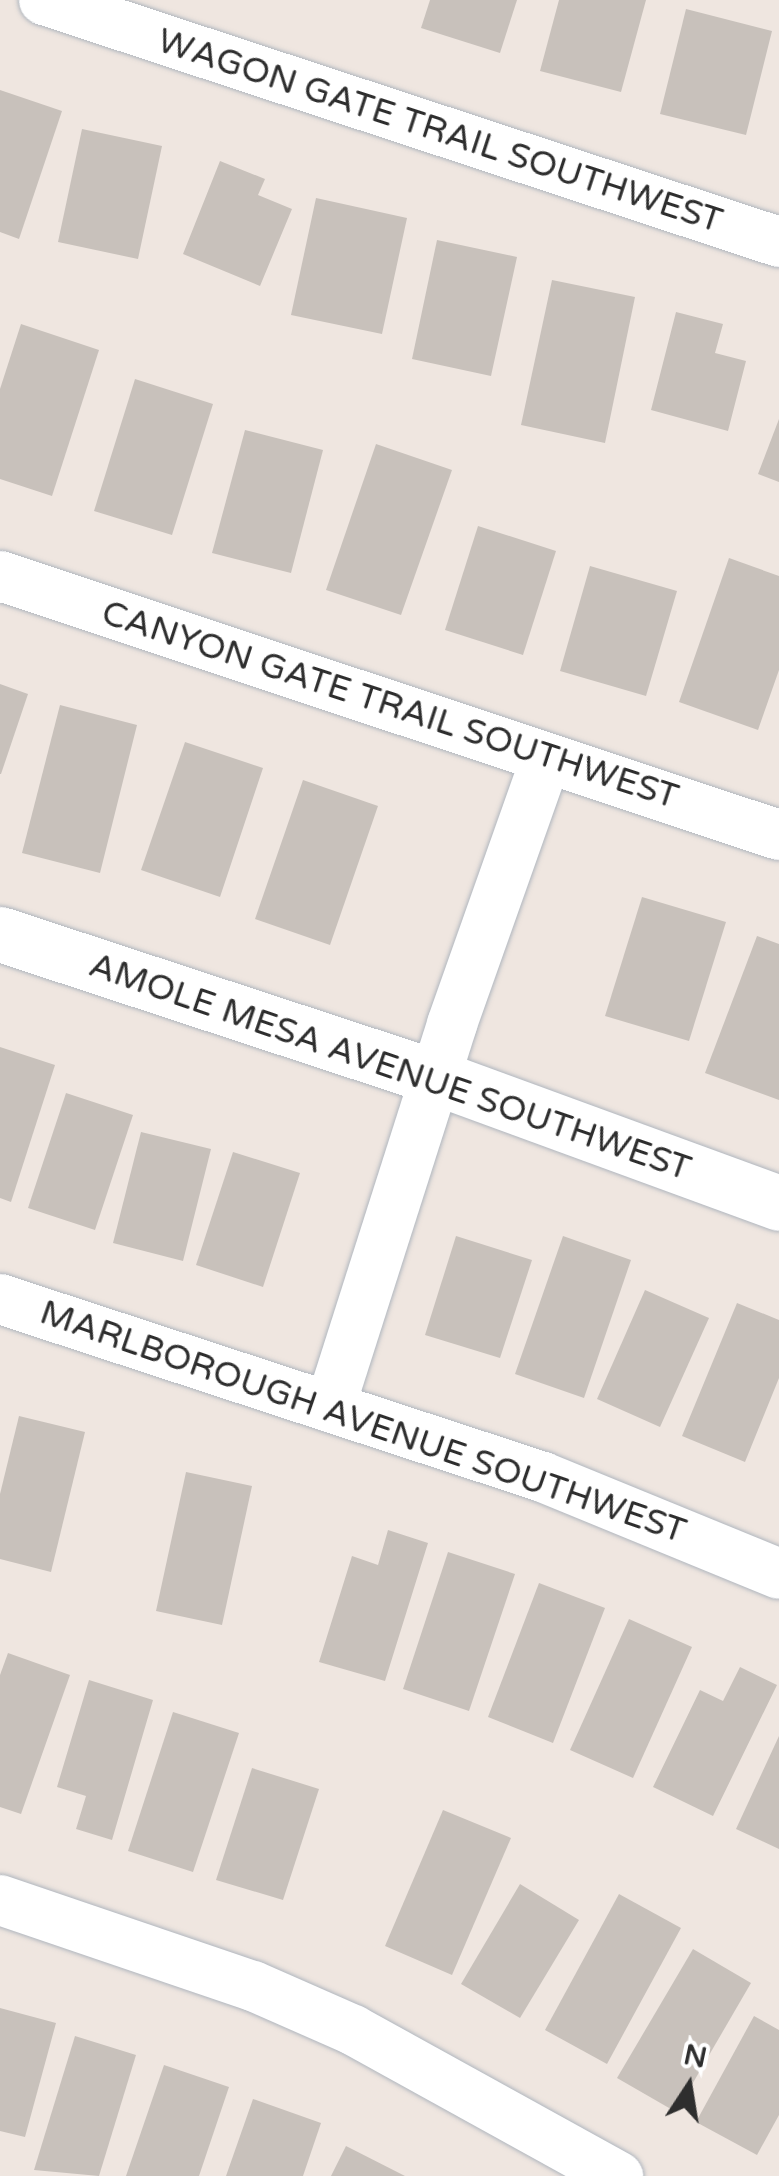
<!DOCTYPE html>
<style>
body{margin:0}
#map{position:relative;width:779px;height:2176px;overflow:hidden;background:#efe6e0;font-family:"Varela Round",sans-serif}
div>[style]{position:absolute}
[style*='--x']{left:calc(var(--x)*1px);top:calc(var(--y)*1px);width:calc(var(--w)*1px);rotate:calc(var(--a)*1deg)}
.building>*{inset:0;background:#c8c1bb}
.roads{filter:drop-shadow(0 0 2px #b0b6be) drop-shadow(0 0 2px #b0b6be)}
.street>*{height:50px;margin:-25px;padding:0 25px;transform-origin:25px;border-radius:25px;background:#fff}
.secondary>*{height:55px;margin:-27.5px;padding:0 27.5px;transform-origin:27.5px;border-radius:27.5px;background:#fff}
span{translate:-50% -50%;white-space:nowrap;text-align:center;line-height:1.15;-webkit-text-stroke:9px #fff;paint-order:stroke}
.street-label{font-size:35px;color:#2e2e2e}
.north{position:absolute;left:639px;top:2036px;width:100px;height:100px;-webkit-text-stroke:8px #fff;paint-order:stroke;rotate:12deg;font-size:28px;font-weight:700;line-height:40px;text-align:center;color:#2e2e2e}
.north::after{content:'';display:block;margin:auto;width:35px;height:45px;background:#2e2e2e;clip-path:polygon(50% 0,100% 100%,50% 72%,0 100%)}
</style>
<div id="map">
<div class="building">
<div style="clip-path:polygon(430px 0,517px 0,500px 53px,421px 28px)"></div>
<div style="clip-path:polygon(559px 0,646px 0,621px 92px,540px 71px)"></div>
<div style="clip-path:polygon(686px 9px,772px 31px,746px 135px,660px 114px)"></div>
<div style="clip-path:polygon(0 90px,62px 111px,19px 239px,0 232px)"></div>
<div style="clip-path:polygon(82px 129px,162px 146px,138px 259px,58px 242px)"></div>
<div style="clip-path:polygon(220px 161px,265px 179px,258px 195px,292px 209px,260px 286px,183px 254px)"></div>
<div style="clip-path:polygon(316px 198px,407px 218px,382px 334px,291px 315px)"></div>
<div style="clip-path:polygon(437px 240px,517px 257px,491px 376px,412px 359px)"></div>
<div style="clip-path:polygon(552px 280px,635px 297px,605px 443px,521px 425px)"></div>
<div style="clip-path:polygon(676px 312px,723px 324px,715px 353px,746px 361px,728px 431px,651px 410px)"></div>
<div style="clip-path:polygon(21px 324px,99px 350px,52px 496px,0 479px,0 389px)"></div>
<div style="clip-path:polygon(135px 379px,213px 404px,172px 535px,94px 511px)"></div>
<div style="clip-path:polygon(779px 419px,779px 482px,758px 474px)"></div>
<div style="clip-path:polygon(245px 430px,323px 450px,291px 573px,212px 553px)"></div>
<div style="clip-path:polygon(376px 444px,452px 470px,401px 615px,326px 590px)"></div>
<div style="clip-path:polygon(478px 526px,556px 551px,523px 655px,445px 630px)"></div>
<div style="clip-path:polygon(729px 558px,779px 576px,779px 670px,758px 730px,679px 702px)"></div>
<div style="clip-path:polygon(590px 566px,677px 591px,646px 696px,560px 671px)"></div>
<div style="clip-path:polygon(0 684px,28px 694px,1px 774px,0 774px)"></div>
<div style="clip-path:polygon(60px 705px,137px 725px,100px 873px,22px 853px)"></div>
<div style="clip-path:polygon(185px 742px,263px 768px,220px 897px,141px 870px)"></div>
<div style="clip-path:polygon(303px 780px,378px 806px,330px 945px,255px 919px)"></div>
<div style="clip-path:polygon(642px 897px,726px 922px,689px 1041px,605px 1016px)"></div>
<div style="clip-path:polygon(757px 936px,779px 944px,779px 1100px,705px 1073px)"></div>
<div style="clip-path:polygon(0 1047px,55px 1065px,11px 1202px,0 1198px)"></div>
<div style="clip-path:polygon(66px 1093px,133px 1115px,95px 1230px,28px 1208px)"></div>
<div style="clip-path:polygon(141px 1132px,211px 1149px,183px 1261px,113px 1243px)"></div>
<div style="clip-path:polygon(233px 1152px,300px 1173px,263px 1287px,196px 1265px)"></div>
<div style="clip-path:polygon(456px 1236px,532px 1260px,500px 1358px,425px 1335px)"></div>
<div style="clip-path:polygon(563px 1236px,631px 1260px,584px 1398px,515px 1374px)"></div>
<div style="clip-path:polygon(645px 1290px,709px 1318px,660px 1427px,597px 1399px)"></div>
<div style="clip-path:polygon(737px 1303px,779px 1320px,779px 1378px,745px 1462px,682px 1436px)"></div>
<div style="clip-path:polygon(19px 1416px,85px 1432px,51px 1572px,0 1559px,0 1494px)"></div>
<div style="clip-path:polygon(186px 1472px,252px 1486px,222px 1625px,156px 1611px)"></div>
<div style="clip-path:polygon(388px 1530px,428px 1543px,385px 1681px,319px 1662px,352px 1556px,378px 1565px)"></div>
<div style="clip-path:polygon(448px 1552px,515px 1574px,469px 1711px,403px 1689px)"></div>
<div style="clip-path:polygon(539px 1583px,605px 1608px,553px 1743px,488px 1717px)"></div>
<div style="clip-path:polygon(629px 1619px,692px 1647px,633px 1778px,570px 1750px)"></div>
<div style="clip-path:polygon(8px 1653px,70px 1675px,21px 1814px,0 1807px,0 1675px)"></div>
<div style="clip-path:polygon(740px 1667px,777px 1685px,713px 1816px,653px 1787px,700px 1690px,723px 1701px)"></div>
<div style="clip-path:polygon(89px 1680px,153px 1700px,112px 1840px,76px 1829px,86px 1796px,57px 1787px)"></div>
<div style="clip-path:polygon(173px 1712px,239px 1733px,193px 1872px,128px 1851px)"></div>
<div style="clip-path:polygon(779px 1736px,779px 1849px,736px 1829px)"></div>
<div style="clip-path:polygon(252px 1768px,319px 1789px,283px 1900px,216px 1880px)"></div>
<div style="clip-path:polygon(443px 1810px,511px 1838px,452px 1975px,385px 1946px)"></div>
<div style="clip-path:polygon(520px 1884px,579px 1920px,520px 2018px,461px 1984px)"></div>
<div style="clip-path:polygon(619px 1894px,681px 1928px,607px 2064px,545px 2030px)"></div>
<div style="clip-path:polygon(693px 1949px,751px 1983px,676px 2112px,617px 2078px)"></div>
<div style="clip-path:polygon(0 2008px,56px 2023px,25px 2137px,0 2131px)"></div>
<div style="clip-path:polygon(754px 2016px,779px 2030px,779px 2115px,757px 2155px,696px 2122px)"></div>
<div style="clip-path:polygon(75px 2036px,136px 2055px,99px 2176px,34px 2170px)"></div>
<div style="clip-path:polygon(164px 2065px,229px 2087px,199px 2176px,126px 2176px)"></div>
<div style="clip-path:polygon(253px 2099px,321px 2123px,303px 2176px,226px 2176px)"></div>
<div style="clip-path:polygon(346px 2146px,405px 2176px,331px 2176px)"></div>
</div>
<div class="roads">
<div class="street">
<div style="--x:44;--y:0;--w:774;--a:18.22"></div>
<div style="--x:0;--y:576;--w:821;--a:18.39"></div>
<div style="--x:0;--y:1299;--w:571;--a:18.15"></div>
<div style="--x:543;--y:1477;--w:255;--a:22.3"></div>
<div style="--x:330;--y:1407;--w:402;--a:-72.3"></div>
<div style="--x:452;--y:1024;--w:282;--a:-70.5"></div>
<div style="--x:0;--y:1900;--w:267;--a:18.8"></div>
<div style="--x:253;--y:1986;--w:109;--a:23.7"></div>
<div style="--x:353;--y:2030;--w:303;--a:28.9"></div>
</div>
<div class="secondary">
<div style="--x:0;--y:934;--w:458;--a:18.2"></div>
<div style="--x:435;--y:1077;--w:366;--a:20.1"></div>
</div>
</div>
<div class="street-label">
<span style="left:440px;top:131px;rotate:18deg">WAGON GATE TRAIL SOUTHWEST</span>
<span style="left:390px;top:705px;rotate:18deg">CANYON GATE TRAIL SOUTHWEST</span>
<span style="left:390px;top:1067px;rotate:19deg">AMOLE MESA AVENUE SOUTHWEST</span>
<span style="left:363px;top:1422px;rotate:19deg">MARLBOROUGH AVENUE SOUTHWEST</span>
</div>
<div class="north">N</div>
</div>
